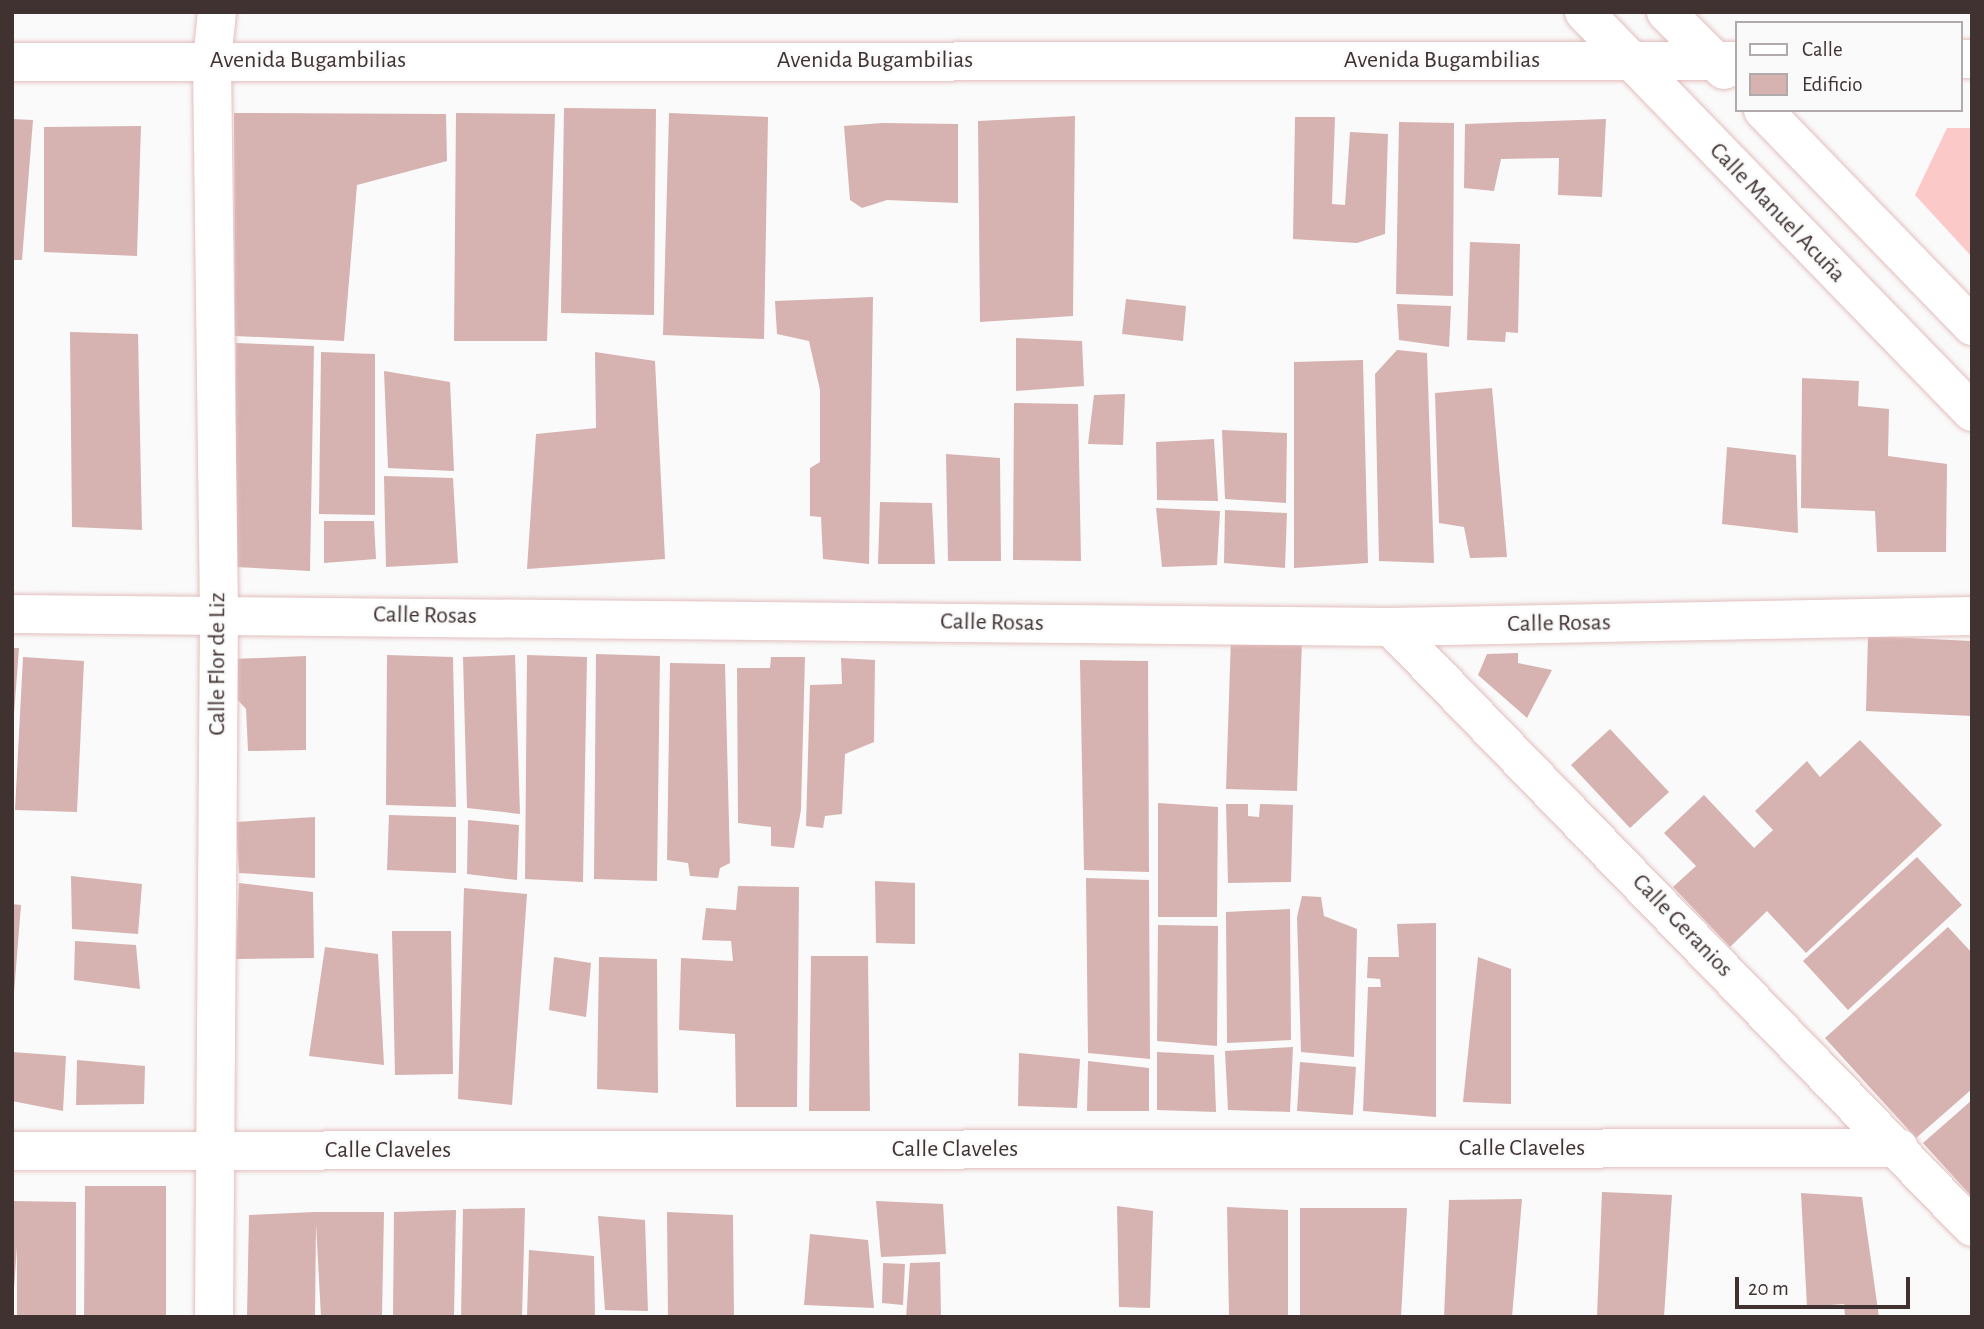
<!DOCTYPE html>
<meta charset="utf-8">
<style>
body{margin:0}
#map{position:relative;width:1984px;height:1329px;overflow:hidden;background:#fafafa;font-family:"Alegreya Sans",sans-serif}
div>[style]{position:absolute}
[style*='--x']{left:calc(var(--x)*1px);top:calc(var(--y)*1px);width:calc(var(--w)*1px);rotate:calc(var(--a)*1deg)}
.green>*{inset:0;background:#fbc9c8}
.building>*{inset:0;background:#d6b2b1}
.roads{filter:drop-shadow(0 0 2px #e3bebd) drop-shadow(0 0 2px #e3bebd)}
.minor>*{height:38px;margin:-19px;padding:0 19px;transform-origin:19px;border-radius:19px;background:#fff}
.secondary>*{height:38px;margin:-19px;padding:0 19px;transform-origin:19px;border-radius:19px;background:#fff}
span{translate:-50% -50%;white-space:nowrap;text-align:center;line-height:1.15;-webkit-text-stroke:5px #fafafa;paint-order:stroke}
.street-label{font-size:24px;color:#413232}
.frame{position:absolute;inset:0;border:14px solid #413232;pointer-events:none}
.legend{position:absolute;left:1735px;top:21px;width:228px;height:91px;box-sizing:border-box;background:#fafafa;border:2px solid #b0aaaa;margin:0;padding:9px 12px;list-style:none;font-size:21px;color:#413232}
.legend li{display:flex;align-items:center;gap:14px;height:35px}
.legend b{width:35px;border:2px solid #b0aaaa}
.scale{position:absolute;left:1735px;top:1277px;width:175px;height:32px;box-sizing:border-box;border:4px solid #413232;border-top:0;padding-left:9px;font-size:21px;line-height:24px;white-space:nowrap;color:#413232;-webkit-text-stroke:5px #fafafa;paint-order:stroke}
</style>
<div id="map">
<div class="green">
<div style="clip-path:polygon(1947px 128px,1972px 128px,1972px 257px,1915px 195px)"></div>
</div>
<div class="building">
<div style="clip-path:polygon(564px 108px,656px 109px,654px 315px,561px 313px)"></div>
<div style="clip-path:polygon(234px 113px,446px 114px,447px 161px,357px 185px,344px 341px,235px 336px)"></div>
<div style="clip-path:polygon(456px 113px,555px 114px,547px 341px,454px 341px)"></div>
<div style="clip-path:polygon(669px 113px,768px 117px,764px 339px,663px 335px)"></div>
<div style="clip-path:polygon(1075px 116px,1073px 316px,980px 322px,978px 121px)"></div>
<div style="clip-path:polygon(1295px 117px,1335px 117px,1332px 204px,1345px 205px,1350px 132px,1388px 134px,1385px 234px,1357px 243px,1293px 239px)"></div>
<div style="clip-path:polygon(12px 119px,33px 120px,22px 260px,12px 260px)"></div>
<div style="clip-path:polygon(1606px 119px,1602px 197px,1558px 195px,1559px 158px,1501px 159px,1494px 191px,1464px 188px,1465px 124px)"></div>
<div style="clip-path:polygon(1399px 122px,1454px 123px,1453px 296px,1396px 294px)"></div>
<div style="clip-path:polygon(882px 123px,958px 124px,958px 203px,887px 200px,862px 208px,850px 200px,844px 126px)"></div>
<div style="clip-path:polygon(141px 126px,137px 256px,44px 252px,44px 127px)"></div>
<div style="clip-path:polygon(1470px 242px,1520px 244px,1518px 333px,1506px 332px,1505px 342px,1467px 340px)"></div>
<div style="clip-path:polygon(873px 297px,869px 564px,823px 559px,821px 517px,810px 516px,810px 468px,820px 462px,820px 390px,809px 341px,777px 334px,775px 301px)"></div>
<div style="clip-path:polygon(1126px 299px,1186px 306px,1183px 341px,1122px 334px)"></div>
<div style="clip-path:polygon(1397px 304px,1451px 306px,1449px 347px,1399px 340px)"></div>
<div style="clip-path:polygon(70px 332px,138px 334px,142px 530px,72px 527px)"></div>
<div style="clip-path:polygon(1016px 338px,1082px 341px,1084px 386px,1016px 391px)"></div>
<div style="clip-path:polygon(236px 343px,314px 346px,310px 571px,235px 567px)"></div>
<div style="clip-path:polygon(1397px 350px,1427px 353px,1434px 563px,1379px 561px,1375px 374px)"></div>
<div style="clip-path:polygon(321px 352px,375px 354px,375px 515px,319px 514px)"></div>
<div style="clip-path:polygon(595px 352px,655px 361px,665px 559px,527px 569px,536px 434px,596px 428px)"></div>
<div style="clip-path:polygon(1363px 360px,1368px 563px,1294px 568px,1294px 362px)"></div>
<div style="clip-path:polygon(384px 371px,450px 382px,454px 471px,388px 468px)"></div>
<div style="clip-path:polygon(1802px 378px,1859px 381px,1858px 406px,1889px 409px,1888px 456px,1947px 464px,1946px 552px,1877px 552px,1875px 511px,1801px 508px)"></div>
<div style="clip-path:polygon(1492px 388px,1507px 557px,1470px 558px,1464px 527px,1439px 523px,1435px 393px)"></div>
<div style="clip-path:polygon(1125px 394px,1123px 445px,1088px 444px,1094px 395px)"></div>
<div style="clip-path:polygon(1014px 403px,1078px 404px,1081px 561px,1013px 560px)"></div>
<div style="clip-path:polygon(1222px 430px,1287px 433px,1286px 503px,1225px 499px)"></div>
<div style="clip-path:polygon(1214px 439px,1218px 501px,1157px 500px,1156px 442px)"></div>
<div style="clip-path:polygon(1727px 447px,1796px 455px,1798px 533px,1722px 524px)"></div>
<div style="clip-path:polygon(946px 454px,1000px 458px,1001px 561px,948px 561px)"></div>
<div style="clip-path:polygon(384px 476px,453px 478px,458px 563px,386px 567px)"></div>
<div style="clip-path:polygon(880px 502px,932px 503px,935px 564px,878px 564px)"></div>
<div style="clip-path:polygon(1156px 508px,1220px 511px,1217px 565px,1162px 567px)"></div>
<div style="clip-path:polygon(1225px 510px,1287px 513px,1285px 568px,1224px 563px)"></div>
<div style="clip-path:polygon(324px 521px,374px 521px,376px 559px,324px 563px)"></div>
<div style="clip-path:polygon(1868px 636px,1972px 641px,1972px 716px,1866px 711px)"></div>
<div style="clip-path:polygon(1231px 637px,1302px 639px,1297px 791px,1226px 789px)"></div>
<div style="clip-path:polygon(12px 648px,19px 648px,14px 714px,12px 714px)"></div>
<div style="clip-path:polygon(1518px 653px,1518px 663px,1552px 670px,1527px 718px,1478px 675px,1487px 654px)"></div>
<div style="clip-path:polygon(596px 654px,660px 656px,657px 881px,594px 879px)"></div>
<div style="clip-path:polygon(387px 655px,453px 657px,456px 807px,386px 805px)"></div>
<div style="clip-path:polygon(515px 655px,520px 814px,467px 808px,463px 657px)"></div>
<div style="clip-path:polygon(527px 655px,587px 657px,583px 882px,525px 879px)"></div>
<div style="clip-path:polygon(306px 656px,306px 750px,248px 751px,246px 709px,236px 698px,234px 659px)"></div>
<div style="clip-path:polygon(23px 657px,84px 661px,77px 812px,15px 810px)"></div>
<div style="clip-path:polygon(771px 657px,805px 657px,801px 810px,794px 848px,771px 846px,771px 827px,738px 823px,737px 668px,770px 668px)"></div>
<div style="clip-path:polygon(841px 658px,875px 660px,874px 742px,845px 754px,842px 814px,825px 816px,823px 828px,806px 826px,810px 685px,842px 684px)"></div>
<div style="clip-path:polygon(1080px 660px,1148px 661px,1149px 872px,1084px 870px)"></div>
<div style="clip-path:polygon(670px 663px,725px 664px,730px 863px,720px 868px,718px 878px,690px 876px,688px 863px,667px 860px)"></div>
<div style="clip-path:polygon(1610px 729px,1669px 792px,1630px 828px,1571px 765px)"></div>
<div style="clip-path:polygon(1860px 740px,1942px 825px,1806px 953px,1767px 911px,1730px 947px,1673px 887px,1696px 866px,1664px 833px,1704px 795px,1754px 848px,1773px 830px,1755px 811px,1807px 761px,1820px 777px)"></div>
<div style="clip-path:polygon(1158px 803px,1218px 807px,1217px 917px,1158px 917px)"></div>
<div style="clip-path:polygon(1226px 804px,1248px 804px,1248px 816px,1259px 817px,1260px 804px,1293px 805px,1291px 882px,1228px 883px)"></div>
<div style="clip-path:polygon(389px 815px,456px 817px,456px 873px,387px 870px)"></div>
<div style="clip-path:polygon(315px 817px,315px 878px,239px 873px,236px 822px)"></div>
<div style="clip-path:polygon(468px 820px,519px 825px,517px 880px,467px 874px)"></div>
<div style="clip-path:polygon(1917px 857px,1962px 905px,1848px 1010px,1803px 961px)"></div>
<div style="clip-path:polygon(71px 876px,142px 884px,138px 934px,72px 929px)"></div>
<div style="clip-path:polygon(1086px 878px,1149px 880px,1150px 1059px,1088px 1053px)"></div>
<div style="clip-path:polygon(875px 881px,915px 883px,915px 944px,876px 943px)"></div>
<div style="clip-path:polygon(239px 883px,313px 892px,314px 958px,236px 959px)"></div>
<div style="clip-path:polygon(738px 886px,799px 887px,797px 1107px,736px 1107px,735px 1034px,679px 1030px,681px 958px,733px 961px,731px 941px,702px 940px,706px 908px,736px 910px)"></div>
<div style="clip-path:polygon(464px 888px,527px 894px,512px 1105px,458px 1099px)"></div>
<div style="clip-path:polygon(1302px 896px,1321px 897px,1324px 916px,1357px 929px,1354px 1057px,1301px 1052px,1297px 917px)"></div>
<div style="clip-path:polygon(12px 904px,21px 905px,14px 993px,12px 993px)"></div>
<div style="clip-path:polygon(1290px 909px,1291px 1040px,1227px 1043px,1226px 912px)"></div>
<div style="clip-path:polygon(1436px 923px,1436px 1117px,1363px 1111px,1368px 987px,1381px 987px,1380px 979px,1367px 978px,1368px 957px,1399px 957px,1397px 924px)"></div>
<div style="clip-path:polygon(1158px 925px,1218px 926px,1217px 1046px,1157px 1041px)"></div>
<div style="clip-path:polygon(1948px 927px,1972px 953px,1972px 1089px,1916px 1138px,1825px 1038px)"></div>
<div style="clip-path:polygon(392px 931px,451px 931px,453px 1074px,395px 1075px)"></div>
<div style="clip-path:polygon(75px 941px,136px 945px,140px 989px,74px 980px)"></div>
<div style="clip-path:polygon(325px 947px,378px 954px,384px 1065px,309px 1056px)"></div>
<div style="clip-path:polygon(811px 956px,868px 956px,870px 1111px,809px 1111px)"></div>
<div style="clip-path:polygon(554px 957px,591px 963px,586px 1017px,549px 1010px)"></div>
<div style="clip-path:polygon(599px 957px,657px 959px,658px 1093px,597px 1089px)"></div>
<div style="clip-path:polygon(1478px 957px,1511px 969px,1511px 1104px,1463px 1102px)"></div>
<div style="clip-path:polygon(1293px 1047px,1290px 1112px,1228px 1110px,1225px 1051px)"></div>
<div style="clip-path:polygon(12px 1052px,66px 1056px,63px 1111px,12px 1101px)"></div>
<div style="clip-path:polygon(1157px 1052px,1214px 1055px,1216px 1112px,1157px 1110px)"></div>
<div style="clip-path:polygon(1019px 1053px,1080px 1059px,1077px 1108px,1018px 1106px)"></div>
<div style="clip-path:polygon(77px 1060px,145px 1066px,144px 1104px,76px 1105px)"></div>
<div style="clip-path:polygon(1088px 1061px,1149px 1068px,1149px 1111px,1087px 1111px)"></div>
<div style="clip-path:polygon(1300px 1062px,1356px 1067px,1353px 1115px,1297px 1111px)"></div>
<div style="clip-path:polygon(1972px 1100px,1972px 1197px,1923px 1143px)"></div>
<div style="clip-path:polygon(85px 1186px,166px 1186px,166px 1317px,84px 1317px)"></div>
<div style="clip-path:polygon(1602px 1192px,1672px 1195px,1664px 1317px,1597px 1317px)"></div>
<div style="clip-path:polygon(1801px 1193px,1862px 1197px,1879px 1317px,1845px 1317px,1844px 1304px,1807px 1307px)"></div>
<div style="clip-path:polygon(1522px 1199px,1512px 1317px,1444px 1317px,1449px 1200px)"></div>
<div style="clip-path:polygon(12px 1201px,76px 1202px,76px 1317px,17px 1317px,17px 1247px,12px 1317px)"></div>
<div style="clip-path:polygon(876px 1201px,943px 1204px,946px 1254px,881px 1257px)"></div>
<div style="clip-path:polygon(1117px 1206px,1153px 1211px,1150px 1308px,1119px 1307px)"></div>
<div style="clip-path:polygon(1227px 1207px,1288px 1210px,1288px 1317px,1229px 1317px)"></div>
<div style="clip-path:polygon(525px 1208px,522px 1317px,461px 1317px,463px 1209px)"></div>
<div style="clip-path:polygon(1300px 1208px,1407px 1208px,1401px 1317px,1300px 1317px)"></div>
<div style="clip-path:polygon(456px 1210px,454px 1317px,393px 1317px,394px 1212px)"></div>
<div style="clip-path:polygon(315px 1212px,384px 1212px,382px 1317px,321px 1317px,316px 1224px,315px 1317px,247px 1317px,249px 1215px)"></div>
<div style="clip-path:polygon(667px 1212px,733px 1215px,734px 1317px,668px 1317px)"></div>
<div style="clip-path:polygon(598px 1216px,645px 1220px,648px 1311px,605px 1310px)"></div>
<div style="clip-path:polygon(810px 1234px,868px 1240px,874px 1308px,804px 1305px)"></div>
<div style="clip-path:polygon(529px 1250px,594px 1256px,595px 1317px,527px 1317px)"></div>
<div style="clip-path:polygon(940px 1262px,941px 1317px,906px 1317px,910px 1263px)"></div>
<div style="clip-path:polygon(883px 1263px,905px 1264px,903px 1305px,882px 1303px)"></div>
</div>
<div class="roads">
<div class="minor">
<div style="--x:12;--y:614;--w:1379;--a:0.54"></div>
<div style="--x:1391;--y:627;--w:581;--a:-1.08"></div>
<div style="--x:1391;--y:627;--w:835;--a:45.92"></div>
<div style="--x:12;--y:1151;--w:1887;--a:-0.09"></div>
<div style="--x:214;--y:1317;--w:703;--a:-89.59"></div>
<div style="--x:219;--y:614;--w:553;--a:-90.73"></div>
<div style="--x:212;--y:61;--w:49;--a:-84.2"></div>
</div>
<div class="secondary">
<div style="--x:1584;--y:12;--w:557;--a:45.87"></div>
<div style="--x:1666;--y:12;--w:82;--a:45"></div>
<div style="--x:1961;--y:59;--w:11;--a:0"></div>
<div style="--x:12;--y:62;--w:1725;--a:-0.03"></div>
<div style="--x:1763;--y:110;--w:301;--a:45.9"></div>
</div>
</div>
<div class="street-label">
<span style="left:308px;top:61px">Avenida Bugambilias</span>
<span style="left:875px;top:61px">Avenida Bugambilias</span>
<span style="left:1442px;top:61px">Avenida Bugambilias</span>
<span style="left:1777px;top:213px;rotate:46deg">Calle Manuel Acuña</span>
<span style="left:425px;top:616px;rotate:1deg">Calle Rosas</span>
<span style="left:992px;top:623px;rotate:1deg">Calle Rosas</span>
<span style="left:1559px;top:624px;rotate:-1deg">Calle Rosas</span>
<span style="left:218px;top:664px;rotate:-90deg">Calle Flor de Liz</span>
<span style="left:1682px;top:926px;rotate:46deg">Calle Geranios</span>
<span style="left:1522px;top:1149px">Calle Claveles</span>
<span style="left:955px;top:1150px">Calle Claveles</span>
<span style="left:388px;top:1151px">Calle Claveles</span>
</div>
<div class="frame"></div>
<ul class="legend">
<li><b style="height:9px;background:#fff"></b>Calle</li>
<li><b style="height:19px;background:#d6b2b1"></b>Edificio</li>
</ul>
<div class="scale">20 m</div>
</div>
